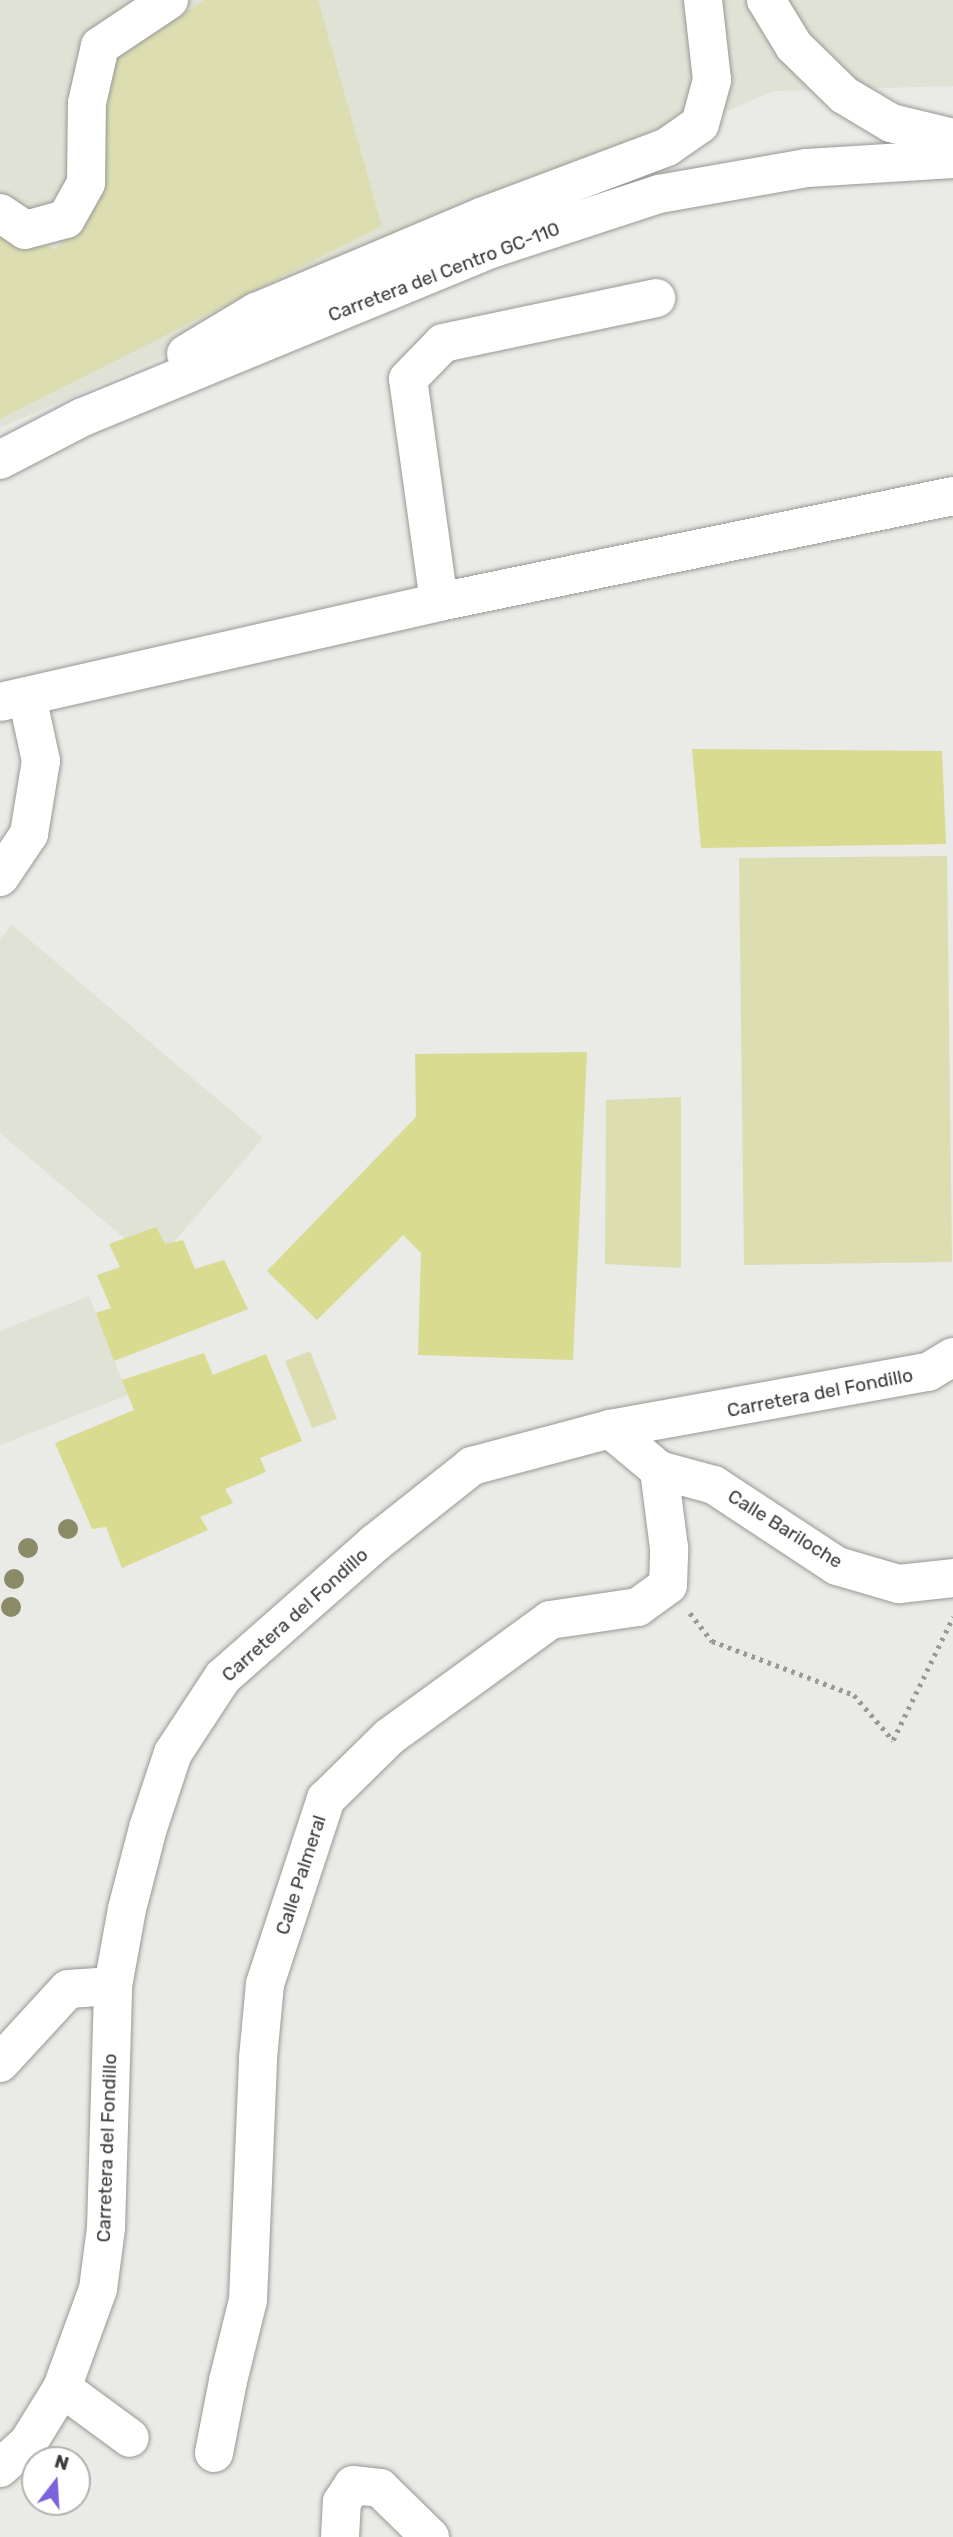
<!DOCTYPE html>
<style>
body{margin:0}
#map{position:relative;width:953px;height:2537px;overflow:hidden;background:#eaeae6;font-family:Rubik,sans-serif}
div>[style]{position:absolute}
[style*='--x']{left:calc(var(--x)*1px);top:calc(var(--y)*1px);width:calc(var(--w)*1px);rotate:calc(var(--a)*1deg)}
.built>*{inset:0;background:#e1e2d6}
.green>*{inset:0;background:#dcdeb2}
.building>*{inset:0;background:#d8db90}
.path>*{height:4.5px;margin-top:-2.25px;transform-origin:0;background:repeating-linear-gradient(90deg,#999996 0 3.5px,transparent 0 8.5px)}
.roads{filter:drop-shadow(0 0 2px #989894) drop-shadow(0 0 2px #989894)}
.minor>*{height:38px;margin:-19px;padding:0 19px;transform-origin:19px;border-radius:19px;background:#fff}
.major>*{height:38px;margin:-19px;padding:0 19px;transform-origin:19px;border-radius:19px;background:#fff}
.trees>*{width:20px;height:20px;margin:-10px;border-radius:50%;background:#8b8b68}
span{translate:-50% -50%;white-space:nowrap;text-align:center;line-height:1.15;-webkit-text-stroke:5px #fff;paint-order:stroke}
.street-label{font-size:19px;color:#3b3b39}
.north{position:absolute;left:21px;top:2446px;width:70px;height:70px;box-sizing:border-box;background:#fff;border:2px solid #b1b1b0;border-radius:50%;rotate:17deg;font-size:19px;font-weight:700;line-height:28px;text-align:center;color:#3b3b39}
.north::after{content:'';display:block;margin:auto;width:24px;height:32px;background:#7d62dd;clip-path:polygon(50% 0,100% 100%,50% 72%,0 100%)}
</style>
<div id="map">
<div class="built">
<div style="clip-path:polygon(0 0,953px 0,953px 86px,773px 91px,0 428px)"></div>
<div style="clip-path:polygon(12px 925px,263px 1138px,155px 1264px,0 1133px,0 939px)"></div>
<div style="clip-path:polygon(89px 1296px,128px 1395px,0 1445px,0 1331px)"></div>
</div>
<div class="green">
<div style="clip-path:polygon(204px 0,318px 0,382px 226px,0 419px,0 230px,14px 239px,56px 249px,97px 202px,109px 63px)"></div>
<div style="clip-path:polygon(947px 856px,952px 1262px,744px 1265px,739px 858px)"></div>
<div style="clip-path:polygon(681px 1097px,681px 1268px,605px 1264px,606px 1100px)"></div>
<div style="clip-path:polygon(310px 1351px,337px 1419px,312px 1428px,285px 1361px)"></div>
</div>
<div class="building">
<div style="clip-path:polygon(692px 749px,942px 751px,946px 844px,701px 848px)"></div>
<div style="clip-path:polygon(587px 1052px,573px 1360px,418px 1355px,421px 1253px,403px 1235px,317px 1320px,267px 1271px,416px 1117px,415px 1054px)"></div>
<div style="clip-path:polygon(156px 1227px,165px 1244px,183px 1240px,195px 1269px,224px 1260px,248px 1309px,114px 1361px,96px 1313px,111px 1308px,97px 1275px,120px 1267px,109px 1244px)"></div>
<div style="clip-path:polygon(204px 1353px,213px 1375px,266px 1354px,302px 1441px,260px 1458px,266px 1472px,225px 1489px,233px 1503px,200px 1517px,208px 1530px,122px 1568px,106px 1527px,92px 1529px,55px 1443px,134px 1410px,122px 1380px)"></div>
</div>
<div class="path">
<div style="--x:690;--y:1613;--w:36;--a:52"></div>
<div style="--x:712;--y:1641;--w:152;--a:20.8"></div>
<div style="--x:854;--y:1695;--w:60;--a:49.1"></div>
<div style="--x:893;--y:1740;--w:137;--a:-64"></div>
</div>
<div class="roads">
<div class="minor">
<div style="--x:0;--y:213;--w:30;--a:34"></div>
<div style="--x:25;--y:230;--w:42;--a:-15"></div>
<div style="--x:66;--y:219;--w:41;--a:-60.9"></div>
<div style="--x:86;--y:183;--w:80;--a:-89.3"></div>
<div style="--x:87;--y:103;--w:58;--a:-77.2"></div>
<div style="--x:100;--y:46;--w:83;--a:-33.7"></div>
<div style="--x:439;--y:602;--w:225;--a:-97.9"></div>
<div style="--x:408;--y:379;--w:50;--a:-45.8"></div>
<div style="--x:443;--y:343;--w:218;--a:-11.9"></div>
<div style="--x:0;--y:877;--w:52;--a:-56"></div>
<div style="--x:29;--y:834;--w:74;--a:-80.7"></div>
<div style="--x:41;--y:761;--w:66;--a:-102.2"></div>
<div style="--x:659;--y:1470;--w:57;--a:15.3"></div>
<div style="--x:714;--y:1485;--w:147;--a:33.4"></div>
<div style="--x:837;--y:1566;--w:65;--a:16.2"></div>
<div style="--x:899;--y:1584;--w:54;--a:-6.3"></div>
<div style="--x:0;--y:2063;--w:100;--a:-47.4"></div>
<div style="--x:68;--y:1989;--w:45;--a:-3.8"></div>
<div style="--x:62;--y:2388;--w:84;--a:36.3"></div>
<div style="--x:214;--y:2453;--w:73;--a:-79"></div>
<div style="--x:228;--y:2381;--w:83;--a:-76.1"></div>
<div style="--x:248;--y:2300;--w:242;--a:-87.6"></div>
<div style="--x:258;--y:2058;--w:74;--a:-84.6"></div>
<div style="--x:265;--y:1984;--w:195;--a:-71.8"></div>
<div style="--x:326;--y:1799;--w:88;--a:-44.5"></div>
<div style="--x:389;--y:1737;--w:199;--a:-36"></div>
<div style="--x:550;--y:1620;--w:89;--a:-8.4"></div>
<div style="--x:638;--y:1607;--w:37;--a:-36"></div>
<div style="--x:668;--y:1585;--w:37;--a:-88"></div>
<div style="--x:669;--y:1548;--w:79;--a:-97.3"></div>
<div style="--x:659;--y:1470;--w:64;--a:-140.1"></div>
<div style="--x:0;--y:2468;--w:38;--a:-42"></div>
<div style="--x:28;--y:2443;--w:65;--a:-58.3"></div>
<div style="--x:62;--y:2388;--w:105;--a:-70"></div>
<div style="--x:98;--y:2289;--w:62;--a:-82.5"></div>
<div style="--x:106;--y:2228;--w:242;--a:-88.3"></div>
<div style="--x:113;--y:1986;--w:78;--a:-79.7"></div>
<div style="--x:127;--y:1909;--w:84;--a:-75.5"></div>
<div style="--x:148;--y:1828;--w:79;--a:-71.6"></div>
<div style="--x:173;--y:1753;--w:91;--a:-56.7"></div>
<div style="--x:223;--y:1677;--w:203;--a:-41.4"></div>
<div style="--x:375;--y:1543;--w:124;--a:-38.4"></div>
<div style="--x:472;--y:1466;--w:143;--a:-15"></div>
<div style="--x:610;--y:1429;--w:323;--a:-10.2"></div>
<div style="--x:928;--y:1372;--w:29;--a:-31"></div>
<div style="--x:340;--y:2537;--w:35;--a:-87"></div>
<div style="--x:342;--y:2502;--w:20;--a:-57"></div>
<div style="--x:353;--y:2485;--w:27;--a:6"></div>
<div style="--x:380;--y:2488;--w:70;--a:44.4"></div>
</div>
<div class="major">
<div style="--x:766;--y:0;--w:54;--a:58.7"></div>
<div style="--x:794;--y:46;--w:70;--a:44.4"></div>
<div style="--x:844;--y:95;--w:55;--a:30.8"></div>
<div style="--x:891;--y:123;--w:64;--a:13.6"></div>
<div style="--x:186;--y:354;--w:82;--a:-31"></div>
<div style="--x:256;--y:312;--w:244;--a:-22.9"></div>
<div style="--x:481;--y:217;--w:199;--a:-20.6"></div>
<div style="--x:667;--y:147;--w:40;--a:-34.9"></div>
<div style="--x:700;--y:124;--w:46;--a:-74.7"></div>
<div style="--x:712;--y:80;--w:81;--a:-96.4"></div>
<div style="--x:0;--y:460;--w:93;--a:-27.4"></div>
<div style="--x:83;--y:417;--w:444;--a:-22.4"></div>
<div style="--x:494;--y:248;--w:174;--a:-18.1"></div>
<div style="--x:659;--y:194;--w:150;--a:-10"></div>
<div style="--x:807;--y:168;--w:146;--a:-3.5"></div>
<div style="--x:0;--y:702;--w:450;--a:-12.8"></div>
<div style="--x:439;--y:602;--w:525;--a:-11.65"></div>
</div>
</div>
<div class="trees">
<div style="left:68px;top:1529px"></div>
<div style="left:28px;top:1548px"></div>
<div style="left:14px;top:1579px"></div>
<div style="left:11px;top:1607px"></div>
</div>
<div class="street-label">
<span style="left:444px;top:272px;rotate:-21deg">Carretera del Centro GC-110</span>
<span style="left:820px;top:1393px;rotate:-11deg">Carretera del Fondillo</span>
<span style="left:785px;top:1529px;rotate:32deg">Calle Bariloche</span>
<span style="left:295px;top:1615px;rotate:-42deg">Carretera del Fondillo</span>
<span style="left:301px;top:1875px;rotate:-72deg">Calle Palmeral</span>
<span style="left:107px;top:2148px;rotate:-88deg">Carretera del Fondillo</span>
</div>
<div class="north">N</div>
</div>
